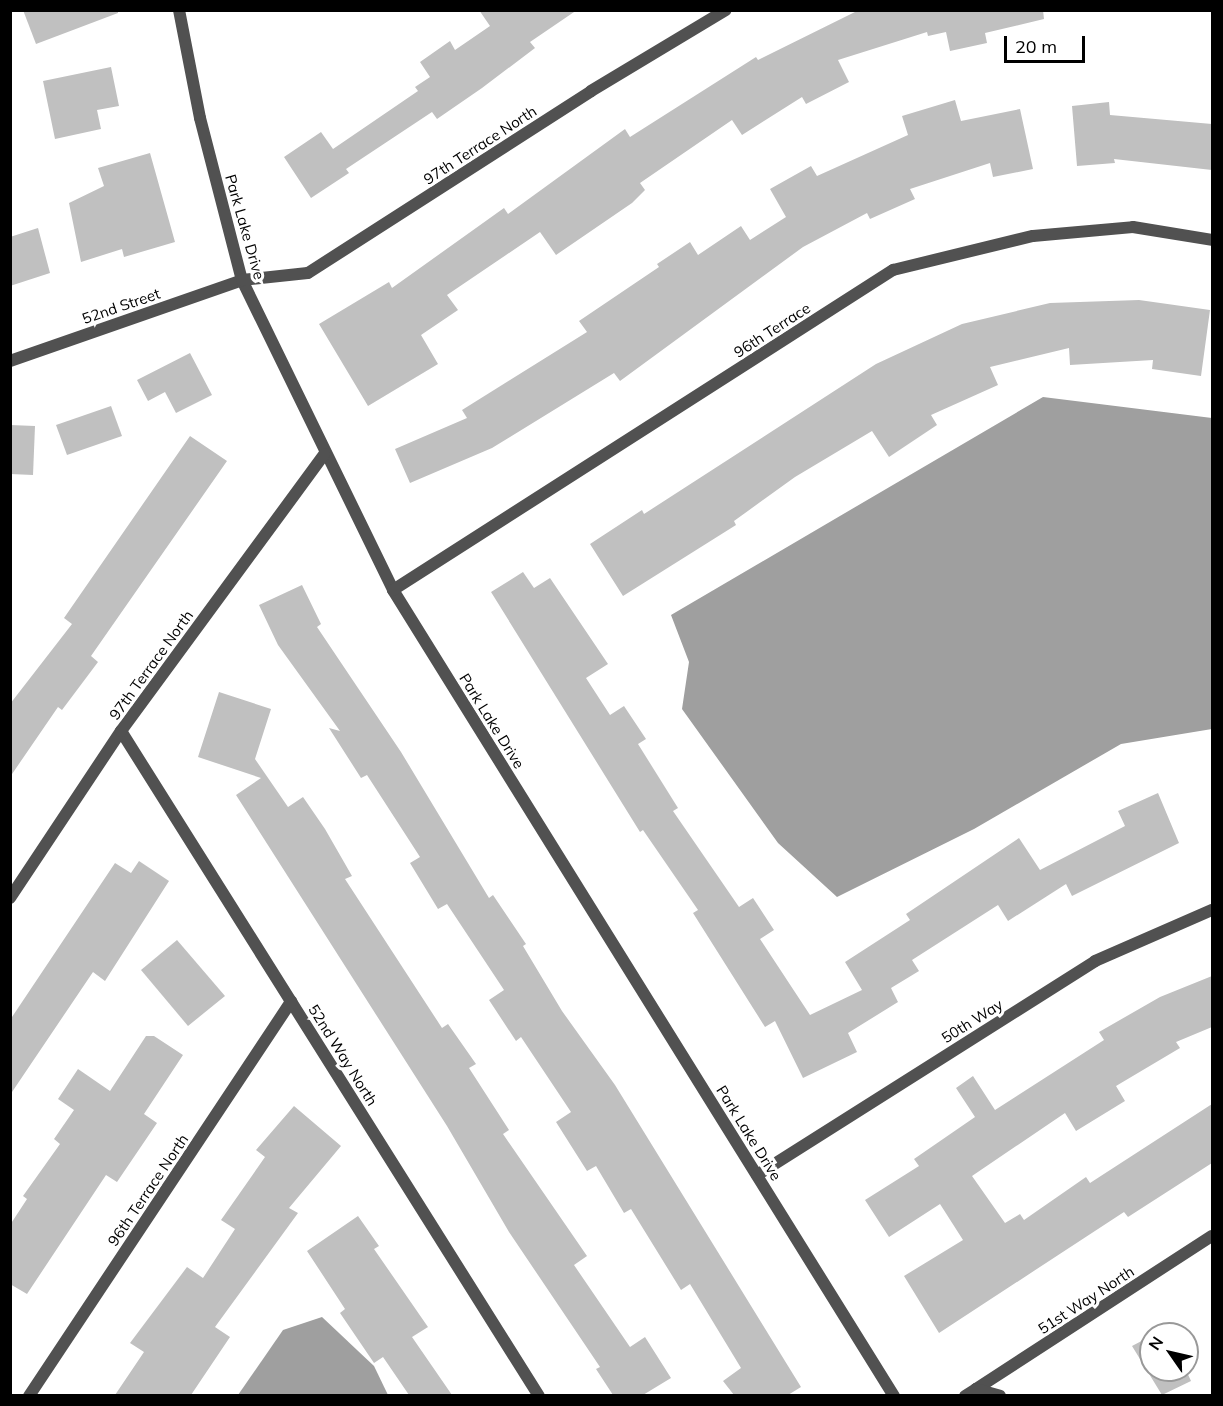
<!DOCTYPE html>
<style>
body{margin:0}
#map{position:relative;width:1223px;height:1406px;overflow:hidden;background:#fff;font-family:Mulish,sans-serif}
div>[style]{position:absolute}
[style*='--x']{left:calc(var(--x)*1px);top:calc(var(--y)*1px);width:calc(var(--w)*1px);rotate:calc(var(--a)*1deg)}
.water>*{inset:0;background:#9f9f9f}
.building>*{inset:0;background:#c0c0c0}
.minor>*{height:12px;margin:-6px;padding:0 6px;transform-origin:6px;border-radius:6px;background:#515151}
span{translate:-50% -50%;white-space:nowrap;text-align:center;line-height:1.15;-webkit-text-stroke:6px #fff;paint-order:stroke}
.street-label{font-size:15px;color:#000}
.frame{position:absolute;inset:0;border:12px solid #000;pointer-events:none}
.north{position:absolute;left:1139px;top:1322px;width:60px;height:60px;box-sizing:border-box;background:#fff;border:2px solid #999;border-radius:50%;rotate:304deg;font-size:16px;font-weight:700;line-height:24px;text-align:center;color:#000}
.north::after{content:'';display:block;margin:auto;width:21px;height:27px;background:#000;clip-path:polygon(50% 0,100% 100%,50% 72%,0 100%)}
.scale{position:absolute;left:1004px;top:36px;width:81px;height:27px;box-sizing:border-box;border:3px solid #000;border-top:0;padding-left:8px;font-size:18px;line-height:21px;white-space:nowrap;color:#000;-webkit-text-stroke:4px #fff;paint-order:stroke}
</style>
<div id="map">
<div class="water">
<div style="clip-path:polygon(1043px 397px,1212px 418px,1212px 729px,1121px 744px,974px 829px,837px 897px,778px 843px,682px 709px,689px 662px,671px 615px)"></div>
<div style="clip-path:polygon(322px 1317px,374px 1366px,388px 1395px,238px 1395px,283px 1330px)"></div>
</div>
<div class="building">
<div style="clip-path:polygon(23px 10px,118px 10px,118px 13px,36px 44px)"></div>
<div style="clip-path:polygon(479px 10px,577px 10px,530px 42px,535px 48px,482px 88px,437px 119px,432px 112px,346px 169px,349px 173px,311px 198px,284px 157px,321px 132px,333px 149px,418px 91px,415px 87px,430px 77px,420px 62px,450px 41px,455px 50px,490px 26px)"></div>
<div style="clip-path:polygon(859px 10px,1043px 10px,1044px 19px,985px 33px,987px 43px,950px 51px,946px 32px,928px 36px,927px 32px,838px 60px,849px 82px,806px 104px,802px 97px,742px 135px,732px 120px,640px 183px,645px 190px,632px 203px,556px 255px,540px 232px,447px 295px,458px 310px,421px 335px,438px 364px,368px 406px,319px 324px,389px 282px,392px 288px,504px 208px,508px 214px,625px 129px,630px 137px,756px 57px,758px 60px)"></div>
<div style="clip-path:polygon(111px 67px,119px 106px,97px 110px,101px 129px,55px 139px,43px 81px)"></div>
<div style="clip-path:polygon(955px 100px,961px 121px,1020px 109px,1033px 169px,993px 177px,990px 163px,910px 189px,915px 199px,870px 219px,867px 213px,803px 247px,620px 381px,614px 373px,492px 448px,410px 483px,395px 449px,467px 418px,462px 410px,587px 332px,579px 321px,659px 267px,657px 264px,690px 242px,698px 255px,741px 226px,750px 240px,786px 217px,770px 189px,811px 166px,817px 176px,908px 135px,902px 116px)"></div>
<div style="clip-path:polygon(1109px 102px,1110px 115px,1212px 124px,1212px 170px,1114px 159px,1115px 163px,1077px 166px,1072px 106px)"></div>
<div style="clip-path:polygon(150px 153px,175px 242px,124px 257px,122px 249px,81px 262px,69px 203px,104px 186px,98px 168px)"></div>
<div style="clip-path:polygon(38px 228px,50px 273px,10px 286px,10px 237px)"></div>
<div style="clip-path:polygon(1139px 300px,1210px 310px,1201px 376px,1152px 369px,1153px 360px,1070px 365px,1069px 348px,990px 367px,998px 385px,931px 415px,937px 425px,889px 457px,872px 431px,795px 477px,734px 521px,736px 525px,623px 596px,590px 544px,642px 510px,644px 514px,876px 364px,962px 324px,1050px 303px)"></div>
<div style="clip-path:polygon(190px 353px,212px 395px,176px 413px,165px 392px,148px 401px,137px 380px)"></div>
<div style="clip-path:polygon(111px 406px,122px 436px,67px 455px,56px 425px)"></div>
<div style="clip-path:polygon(10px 425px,35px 426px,33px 475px,10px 474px)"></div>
<div style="clip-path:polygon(190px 436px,227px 461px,91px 656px,98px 662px,62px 710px,58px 707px,10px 777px,10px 704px,72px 624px,64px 618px)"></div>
<div style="clip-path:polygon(523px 572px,534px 588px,550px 578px,608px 664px,586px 678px,610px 715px,624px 706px,646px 739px,638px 744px,678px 808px,673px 811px,739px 907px,753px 898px,774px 930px,760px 939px,810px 1015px,862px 990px,845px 962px,910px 920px,906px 914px,1019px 838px,1040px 870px,1125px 826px,1118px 811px,1158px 793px,1179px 843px,1072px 896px,1066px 884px,1008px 921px,998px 905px,912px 960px,919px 971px,891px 988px,898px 1002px,848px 1033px,857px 1052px,803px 1078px,775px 1021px,765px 1027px,693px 913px,698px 910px,643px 830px,640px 832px,491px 592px)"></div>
<div style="clip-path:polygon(302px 585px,321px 624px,317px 627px,401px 752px,489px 898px,493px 895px,526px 944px,523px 946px,562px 1011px,615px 1085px,801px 1387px,788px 1395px,734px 1395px,723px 1381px,741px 1368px,690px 1284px,681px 1290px,631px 1209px,624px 1213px,596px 1166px,587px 1171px,556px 1122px,571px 1112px,521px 1037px,516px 1041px,489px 1000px,504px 990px,447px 904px,438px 909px,410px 863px,420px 857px,367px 775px,361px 778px,329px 728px,340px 731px,278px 645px,259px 605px)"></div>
<div style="clip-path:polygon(219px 692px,271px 709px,255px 759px,288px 807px,303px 797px,325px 829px,352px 876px,345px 879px,442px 1028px,448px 1024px,476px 1064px,469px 1068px,509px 1130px,503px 1134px,587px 1256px,574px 1265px,630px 1347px,645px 1337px,671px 1378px,643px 1395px,613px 1395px,596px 1369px,600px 1367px,509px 1232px,447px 1126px,236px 795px,261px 778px,198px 757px)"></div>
<div style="clip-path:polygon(139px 861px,169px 881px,105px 981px,93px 972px,10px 1095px,10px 1020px,115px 863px,131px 873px)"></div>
<div style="clip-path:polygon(177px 940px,225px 996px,188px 1026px,141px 970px)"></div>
<div style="clip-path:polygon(1212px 976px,1212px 1027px,1176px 1042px,1180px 1048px,1116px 1086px,1125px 1101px,1076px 1131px,1065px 1113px,972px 1176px,1005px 1223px,1020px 1214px,1024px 1220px,1086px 1177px,1090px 1183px,1212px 1104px,1212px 1163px,1128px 1217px,1124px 1212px,939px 1333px,904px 1276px,963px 1240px,940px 1204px,889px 1237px,865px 1200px,919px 1166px,914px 1159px,975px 1117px,956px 1088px,973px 1076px,995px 1110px,1104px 1040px,1099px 1032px,1160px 997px)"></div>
<div style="clip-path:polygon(146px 1036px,154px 1036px,183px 1055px,144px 1114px,157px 1123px,117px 1182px,106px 1175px,27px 1294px,10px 1284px,10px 1225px,27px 1199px,23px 1196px,60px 1144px,54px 1139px,74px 1110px,58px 1099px,78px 1069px,110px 1091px)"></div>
<div style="clip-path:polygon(294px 1106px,341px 1146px,289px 1208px,298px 1213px,215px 1327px,230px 1337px,191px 1395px,115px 1395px,144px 1352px,130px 1343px,187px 1267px,203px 1278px,235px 1229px,221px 1220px,265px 1157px,256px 1150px)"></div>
<div style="clip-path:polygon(358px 1216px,379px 1246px,374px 1249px,428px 1327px,412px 1337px,452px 1395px,409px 1395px,383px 1357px,374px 1363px,340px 1313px,345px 1309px,307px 1251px)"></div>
<div style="clip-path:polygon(1151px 1336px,1151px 1370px,1186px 1370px,1191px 1381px,1162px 1395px,1132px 1346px)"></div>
</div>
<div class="minor">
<div style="--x:179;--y:10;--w:110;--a:79"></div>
<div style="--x:200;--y:118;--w:167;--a:75.5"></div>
<div style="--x:242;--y:280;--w:345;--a:64"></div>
<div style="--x:393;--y:590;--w:949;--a:58.14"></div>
<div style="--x:10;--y:361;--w:246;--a:-19.2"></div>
<div style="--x:242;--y:280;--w:66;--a:-6.1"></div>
<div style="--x:308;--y:273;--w:336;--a:-32.7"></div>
<div style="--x:591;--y:91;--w:157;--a:-31"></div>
<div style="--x:393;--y:590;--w:594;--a:-32.62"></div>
<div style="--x:893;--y:270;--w:144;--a:-13.7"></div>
<div style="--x:1033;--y:236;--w:100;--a:-5.1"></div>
<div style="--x:1133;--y:227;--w:80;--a:9.3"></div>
<div style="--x:121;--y:731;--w:785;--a:57.85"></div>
<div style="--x:10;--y:898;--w:201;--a:-56.4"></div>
<div style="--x:121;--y:731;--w:343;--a:-53.7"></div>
<div style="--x:757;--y:1175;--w:400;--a:-32.3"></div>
<div style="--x:1095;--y:961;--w:128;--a:-23.6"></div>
<div style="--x:976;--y:1389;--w:281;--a:-33"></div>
<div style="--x:29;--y:1396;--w:474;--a:-56.4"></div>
<div style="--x:965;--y:1396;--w:13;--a:-32"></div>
<div style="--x:976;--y:1389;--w:25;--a:16"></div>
</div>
<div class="street-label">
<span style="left:480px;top:145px;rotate:-33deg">97th Terrace North</span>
<span style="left:245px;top:227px;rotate:74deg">Park Lake Drive</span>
<span style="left:121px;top:306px;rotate:-19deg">52nd Street</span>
<span style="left:772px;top:330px;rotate:-33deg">96th Terrace</span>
<span style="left:151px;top:665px;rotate:-54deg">97th Terrace North</span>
<span style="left:492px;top:721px;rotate:58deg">Park Lake Drive</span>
<span style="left:972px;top:1021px;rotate:-32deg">50th Way</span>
<span style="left:343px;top:1055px;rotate:58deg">52nd Way North</span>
<span style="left:749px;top:1133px;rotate:58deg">Park Lake Drive</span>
<span style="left:148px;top:1190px;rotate:-56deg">96th Terrace North</span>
<span style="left:1086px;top:1300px;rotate:-33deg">51st Way North</span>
</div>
<div class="frame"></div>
<div class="north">N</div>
<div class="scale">20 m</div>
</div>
